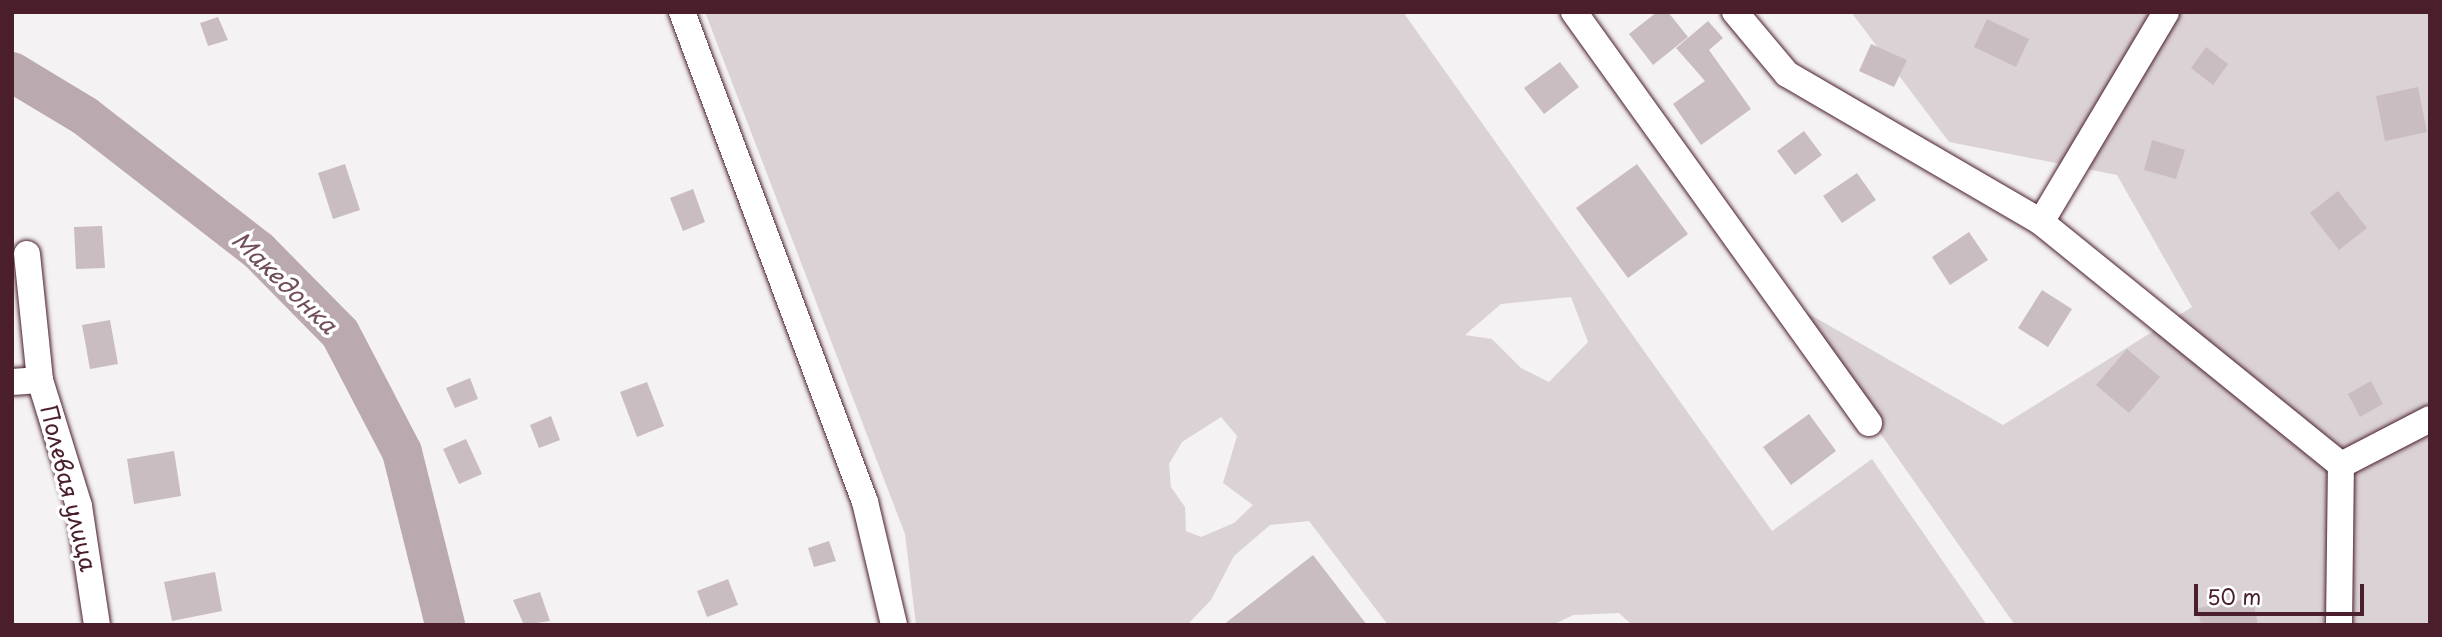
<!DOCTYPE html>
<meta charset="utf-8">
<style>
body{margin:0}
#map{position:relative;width:2442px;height:637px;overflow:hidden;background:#f4f2f2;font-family:"Playpen Sans",sans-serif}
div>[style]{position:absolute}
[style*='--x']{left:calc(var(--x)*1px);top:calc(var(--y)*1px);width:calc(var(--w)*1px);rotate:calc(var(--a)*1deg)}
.green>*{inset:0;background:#dbd2d5}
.river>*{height:40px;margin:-20px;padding:0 20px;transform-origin:20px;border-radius:20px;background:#baa9ae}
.building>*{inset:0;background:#cabdc1}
.roads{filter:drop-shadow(0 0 2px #4a1f2b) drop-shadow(0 0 2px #4a1f2b)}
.street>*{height:26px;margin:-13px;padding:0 13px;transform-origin:13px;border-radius:13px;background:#fff}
span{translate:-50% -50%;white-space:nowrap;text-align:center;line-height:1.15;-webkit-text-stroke:7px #fff;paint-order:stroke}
.street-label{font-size:23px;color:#4a1f2b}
.water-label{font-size:24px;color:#714f59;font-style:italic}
.frame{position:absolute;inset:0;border:14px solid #4a1f2b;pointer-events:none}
.scale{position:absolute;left:2194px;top:584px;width:170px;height:32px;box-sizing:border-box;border:4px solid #4a1f2b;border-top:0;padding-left:9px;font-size:21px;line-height:24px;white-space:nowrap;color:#4a1f2b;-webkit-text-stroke:5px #fff;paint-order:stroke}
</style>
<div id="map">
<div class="green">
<div style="clip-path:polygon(evenodd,705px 12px,1403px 12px,1772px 531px,1872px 459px,1987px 625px,1632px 625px,1619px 613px,1573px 615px,1553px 625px,1388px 625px,1309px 521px,1270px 525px,1234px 556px,1211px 600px,1187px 625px,916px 625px,905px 534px,705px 12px,1571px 297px,1588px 342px,1549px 382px,1521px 368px,1492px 339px,1465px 335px,1501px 304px,1571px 297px,705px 12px,1221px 417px,1237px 436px,1223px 483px,1253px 505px,1234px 523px,1201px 537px,1186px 531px,1185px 507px,1171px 487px,1169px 464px,1182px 442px,1221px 417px)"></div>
<div style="clip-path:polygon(1851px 12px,2430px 12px,2430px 625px,2015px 625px,1788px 302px,2003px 425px,2192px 307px,2117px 175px,1949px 142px)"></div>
</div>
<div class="river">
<div style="--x:12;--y:72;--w:85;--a:31.1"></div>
<div style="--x:85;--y:116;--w:220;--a:37.8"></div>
<div style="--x:259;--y:251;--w:115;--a:45.4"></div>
<div style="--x:340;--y:333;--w:134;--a:62.5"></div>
<div style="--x:402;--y:452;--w:178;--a:76"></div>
</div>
<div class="building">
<div style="clip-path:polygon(1657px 12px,1668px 12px,1688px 37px,1653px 65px,1629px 34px)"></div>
<div style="clip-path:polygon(218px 17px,228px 40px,208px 46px,200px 23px)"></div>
<div style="clip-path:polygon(1987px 19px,2029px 39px,2016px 67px,1974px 47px)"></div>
<div style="clip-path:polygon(1708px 21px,1723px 38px,1709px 50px,1751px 109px,1701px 145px,1673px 104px,1705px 81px,1676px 48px)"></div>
<div style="clip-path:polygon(1871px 44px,1907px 60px,1894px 87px,1859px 71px)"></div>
<div style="clip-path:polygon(2206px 47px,2228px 64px,2213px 85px,2191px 68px)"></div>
<div style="clip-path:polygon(1560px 62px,1579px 87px,1544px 114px,1524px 88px)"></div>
<div style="clip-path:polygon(2418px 87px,2427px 132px,2385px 141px,2376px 96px)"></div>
<div style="clip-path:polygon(1804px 131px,1822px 155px,1795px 175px,1777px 151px)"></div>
<div style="clip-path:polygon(2152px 140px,2185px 150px,2176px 179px,2144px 170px)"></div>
<div style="clip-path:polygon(345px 164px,360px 210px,333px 219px,318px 173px)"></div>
<div style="clip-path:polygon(1637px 164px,1688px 234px,1628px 278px,1576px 208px)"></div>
<div style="clip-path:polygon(1857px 173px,1876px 200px,1842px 223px,1823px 196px)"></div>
<div style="clip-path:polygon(693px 189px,705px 222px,683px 231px,670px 198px)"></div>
<div style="clip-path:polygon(2338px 191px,2367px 228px,2339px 250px,2310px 213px)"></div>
<div style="clip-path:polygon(102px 226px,105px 268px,76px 269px,74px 227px)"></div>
<div style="clip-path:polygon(1969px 232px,1988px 260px,1950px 285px,1932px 257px)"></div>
<div style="clip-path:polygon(2042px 290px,2072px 309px,2048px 347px,2018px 328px)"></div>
<div style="clip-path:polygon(110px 320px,118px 364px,90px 369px,82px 325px)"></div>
<div style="clip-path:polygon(2127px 349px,2160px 377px,2129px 413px,2096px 385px)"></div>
<div style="clip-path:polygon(470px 378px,478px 399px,455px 408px,446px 388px)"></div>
<div style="clip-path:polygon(2371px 381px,2383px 404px,2360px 417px,2348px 394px)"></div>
<div style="clip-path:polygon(647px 382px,664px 426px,637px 437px,620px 392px)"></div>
<div style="clip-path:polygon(1809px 414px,1836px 451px,1791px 485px,1763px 447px)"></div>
<div style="clip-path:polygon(551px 416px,560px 440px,539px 448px,530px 425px)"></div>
<div style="clip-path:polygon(466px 439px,482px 474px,459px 484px,443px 449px)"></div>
<div style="clip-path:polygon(174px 451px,181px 496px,134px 504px,127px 459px)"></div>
<div style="clip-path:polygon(829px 541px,836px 561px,814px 567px,808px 548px)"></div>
<div style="clip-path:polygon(1313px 555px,1367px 625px,1223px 625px)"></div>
<div style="clip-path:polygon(215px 572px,222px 611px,172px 621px,164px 582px)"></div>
<div style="clip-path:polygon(728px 579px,738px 605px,707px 617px,697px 591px)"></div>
<div style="clip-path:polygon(540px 592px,550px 621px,524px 625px,513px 600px)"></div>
<div style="clip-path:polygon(2253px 598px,2258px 625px,2201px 625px,2198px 608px)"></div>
</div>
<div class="roads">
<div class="street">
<div style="--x:682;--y:12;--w:523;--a:69.52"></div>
<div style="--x:865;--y:502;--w:126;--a:76.7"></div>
<div style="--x:1574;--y:12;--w:506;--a:54.33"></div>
<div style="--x:1735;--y:12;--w:81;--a:50"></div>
<div style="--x:1787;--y:74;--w:294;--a:30.2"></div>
<div style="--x:2041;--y:222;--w:386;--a:39"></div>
<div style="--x:2041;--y:222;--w:244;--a:-59.2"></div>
<div style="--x:27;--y:254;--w:127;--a:84.1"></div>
<div style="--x:40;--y:380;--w:132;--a:72.8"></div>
<div style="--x:79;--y:506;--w:120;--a:81.4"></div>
<div style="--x:12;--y:382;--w:28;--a:-4"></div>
<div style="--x:2341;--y:465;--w:100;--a:-27.3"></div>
<div style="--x:2339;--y:625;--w:160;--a:-89.3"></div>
</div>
</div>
<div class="street-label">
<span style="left:69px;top:488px;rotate:76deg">Полевая улица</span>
</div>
<div class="water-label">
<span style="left:285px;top:282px;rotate:44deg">Македонка</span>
</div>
<div class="frame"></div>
<div class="scale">50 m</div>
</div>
